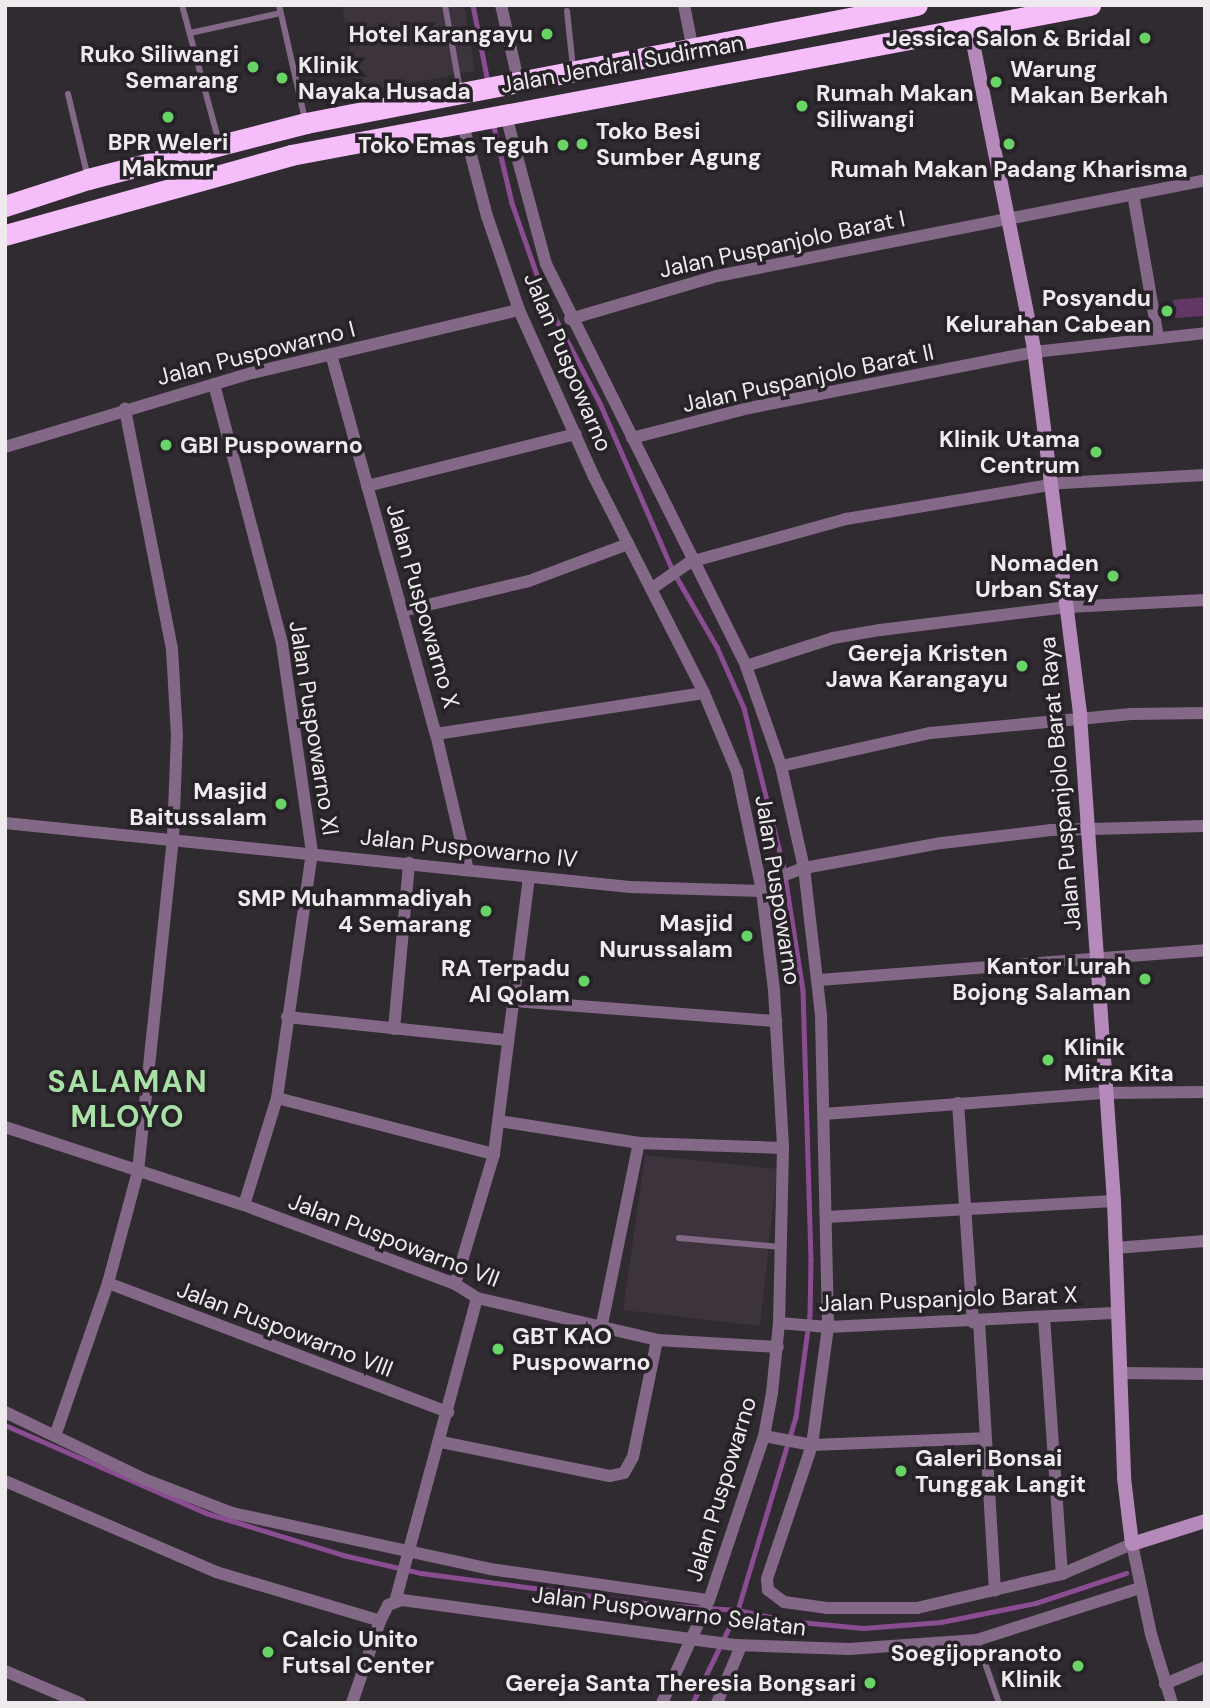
<!DOCTYPE html>
<style>
body{margin:0}
#map{position:relative;width:1210px;height:1708px;overflow:hidden;background:#302b31;font-family:"DM Sans",sans-serif}
div>[style]{position:absolute}
[style*='--x']{left:calc(var(--x)*1px);top:calc(var(--y)*1px);width:calc(var(--w)*1px);rotate:calc(var(--a)*1deg)}
.built>*{inset:0;background:#3c333d}
.green>*{inset:0;background:#623766}
.stream>*{height:4.5px;margin:-2.25px;padding:0 2.25px;transform-origin:2.25px;border-radius:2.25px;background:#8b4d92}
.lane>*{height:6px;margin:-3px;padding:0 3px;transform-origin:3px;border-radius:3px;background:#846887}
.street>*{height:12px;margin:-6px;padding:0 6px;transform-origin:6px;border-radius:6px;background:#846887}
.secondary>*{height:14px;margin:-7px;padding:0 7px;transform-origin:7px;border-radius:7px;background:#b589b9}
.highway>*{height:21px;margin:-10.5px;padding:0 10.5px;transform-origin:10.5px;border-radius:10.5px;background:#f5befb}
.dots>*{width:19px;height:19px;translate:-50% -50%;box-sizing:border-box;border:4px solid #262227;border-radius:50%}
span{translate:-50% -50%;white-space:nowrap;text-align:center;line-height:1.15;-webkit-text-stroke:7px #262227;paint-order:stroke}
.poi-label{font-size:23px;color:#eeeaee;font-weight:700}
.right{translate:-100% -50%;text-align:right}
.left{translate:0 -50%;text-align:left}
.street-label{font-size:23px;color:#eeeaee}
.district-label{font-size:30px;color:#a8e1a5;font-weight:700;letter-spacing:2px}
.frame{position:absolute;inset:0;border:7px solid #eeeaee;pointer-events:none}
</style>
<div id="map">
<div class="built">
<div style="clip-path:polygon(342px 5px,464px 5px,475px 71px,357px 93px)"></div>
<div style="clip-path:polygon(645px 1155px,777px 1169px,760px 1326px,623px 1310px)"></div>
</div>
<div class="green">
<div style="clip-path:polygon(1205px 297px,1205px 316px,1175px 318px,1173px 300px)"></div>
</div>
<div class="stream">
<div style="--x:473;--y:5;--w:78;--a:79"></div>
<div style="--x:493;--y:122;--w:83;--a:76.8"></div>
<div style="--x:512;--y:203;--w:101;--a:70.8"></div>
<div style="--x:545;--y:298;--w:119;--a:62.4"></div>
<div style="--x:600;--y:403;--w:183;--a:66.5"></div>
<div style="--x:673;--y:571;--w:88;--a:59.9"></div>
<div style="--x:717;--y:647;--w:67;--a:66.1"></div>
<div style="--x:744;--y:708;--w:166;--a:76"></div>
<div style="--x:784;--y:869;--w:122;--a:81.1"></div>
<div style="--x:803;--y:990;--w:269;--a:88.3"></div>
<div style="--x:811;--y:1259;--w:56;--a:91"></div>
<div style="--x:810;--y:1315;--w:103;--a:97.8"></div>
<div style="--x:796;--y:1417;--w:202;--a:106.7"></div>
<div style="--x:738;--y:1610;--w:103;--a:115.8"></div>
<div style="--x:5;--y:1425;--w:219;--a:23.6"></div>
<div style="--x:206;--y:1513;--w:143;--a:17"></div>
<div style="--x:343;--y:1555;--w:80;--a:13"></div>
<div style="--x:421;--y:1573;--w:241;--a:7.6"></div>
<div style="--x:660;--y:1605;--w:78;--a:3.7"></div>
<div style="--x:738;--y:1610;--w:52;--a:12.2"></div>
<div style="--x:789;--y:1621;--w:74;--a:5.4"></div>
<div style="--x:863;--y:1628;--w:78;--a:-4.4"></div>
<div style="--x:941;--y:1622;--w:97;--a:-11.3"></div>
<div style="--x:1036;--y:1603;--w:95;--a:-18.4"></div>
</div>
<div class="lane">
<div style="--x:182;--y:5;--w:142;--a:74.9"></div>
<div style="--x:279;--y:5;--w:117;--a:77.2"></div>
<div style="--x:445;--y:5;--w:86;--a:80"></div>
<div style="--x:567;--y:11;--w:57;--a:84"></div>
<div style="--x:190;--y:33;--w:93;--a:-12.4"></div>
<div style="--x:68;--y:94;--w:82;--a:76.6"></div>
<div style="--x:679;--y:1238;--w:102;--a:5"></div>
<div style="--x:977;--y:1640;--w:67;--a:70.8"></div>
</div>
<div class="street">
<div style="--x:501;--y:5;--w:81;--a:77.2"></div>
<div style="--x:684;--y:5;--w:46;--a:78.7"></div>
<div style="--x:505;--y:112;--w:157;--a:74.9"></div>
<div style="--x:546;--y:264;--w:449;--a:63.5"></div>
<div style="--x:746;--y:666;--w:106;--a:70.7"></div>
<div style="--x:781;--y:766;--w:105;--a:77.3"></div>
<div style="--x:804;--y:868;--w:149;--a:83.4"></div>
<div style="--x:821;--y:1016;--w:311;--a:88.7"></div>
<div style="--x:828;--y:1327;--w:119;--a:97.7"></div>
<div style="--x:812;--y:1445;--w:141;--a:108.6"></div>
<div style="--x:767;--y:1579;--w:11;--a:85"></div>
<div style="--x:768;--y:1590;--w:20;--a:37"></div>
<div style="--x:784;--y:1602;--w:43;--a:7.9"></div>
<div style="--x:827;--y:1608;--w:90;--a:0"></div>
<div style="--x:917;--y:1608;--w:149;--a:-13.2"></div>
<div style="--x:1062;--y:1574;--w:76;--a:-23.2"></div>
<div style="--x:1132;--y:1544;--w:92;--a:78.1"></div>
<div style="--x:1151;--y:1634;--w:72;--a:73.1"></div>
<div style="--x:462;--y:121;--w:98;--a:75.3"></div>
<div style="--x:487;--y:216;--w:99;--a:71.2"></div>
<div style="--x:519;--y:310;--w:183;--a:65.8"></div>
<div style="--x:594;--y:477;--w:242;--a:63"></div>
<div style="--x:704;--y:693;--w:86;--a:67.3"></div>
<div style="--x:737;--y:772;--w:122;--a:78.1"></div>
<div style="--x:762;--y:891;--w:100;--a:83.1"></div>
<div style="--x:774;--y:990;--w:158;--a:86.7"></div>
<div style="--x:783;--y:1148;--w:175;--a:91.3"></div>
<div style="--x:779;--y:1323;--w:70;--a:95.7"></div>
<div style="--x:772;--y:1393;--w:44;--a:100.5"></div>
<div style="--x:764;--y:1436;--w:173;--a:108.5"></div>
<div style="--x:709;--y:1600;--w:113;--a:114.5"></div>
<div style="--x:1133;--y:194;--w:145;--a:80.1"></div>
<div style="--x:570;--y:319;--w:153;--a:-16.3"></div>
<div style="--x:717;--y:276;--w:497;--a:-11.1"></div>
<div style="--x:331;--y:354;--w:394;--a:74.6"></div>
<div style="--x:436;--y:734;--w:140;--a:76.8"></div>
<div style="--x:214;--y:384;--w:269;--a:75.3"></div>
<div style="--x:282;--y:644;--w:210;--a:81.8"></div>
<div style="--x:312;--y:852;--w:248;--a:98.1"></div>
<div style="--x:277;--y:1098;--w:112;--a:107.1"></div>
<div style="--x:632;--y:438;--w:121;--a:-14.4"></div>
<div style="--x:749;--y:408;--w:290;--a:-11.1"></div>
<div style="--x:1034;--y:352;--w:172;--a:-6.3"></div>
<div style="--x:5;--y:447;--w:258;--a:-16.7"></div>
<div style="--x:252;--y:373;--w:274;--a:-13.3"></div>
<div style="--x:367;--y:486;--w:215;--a:-14"></div>
<div style="--x:651;--y:589;--w:47;--a:-34.7"></div>
<div style="--x:690;--y:562;--w:162;--a:-15.4"></div>
<div style="--x:846;--y:519;--w:219;--a:-9.5"></div>
<div style="--x:1062;--y:483;--w:143;--a:-3.2"></div>
<div style="--x:402;--y:611;--w:130;--a:-13.3"></div>
<div style="--x:529;--y:581;--w:106;--a:-20.5"></div>
<div style="--x:746;--y:666;--w:91;--a:-17.8"></div>
<div style="--x:833;--y:638;--w:48;--a:-9.7"></div>
<div style="--x:880;--y:630;--w:189;--a:-7"></div>
<div style="--x:1068;--y:607;--w:137;--a:-2.9"></div>
<div style="--x:436;--y:734;--w:271;--a:-8.7"></div>
<div style="--x:781;--y:766;--w:153;--a:-12.5"></div>
<div style="--x:930;--y:733;--w:202;--a:-5.4"></div>
<div style="--x:1131;--y:714;--w:74;--a:-0.8"></div>
<div style="--x:5;--y:823;--w:628;--a:5.85"></div>
<div style="--x:630;--y:887;--w:132;--a:1.7"></div>
<div style="--x:762;--y:891;--w:23;--a:-38"></div>
<div style="--x:780;--y:877;--w:26;--a:-21"></div>
<div style="--x:804;--y:868;--w:140;--a:-10.3"></div>
<div style="--x:942;--y:843;--w:110;--a:-6.8"></div>
<div style="--x:1051;--y:830;--w:154;--a:-1.5"></div>
<div style="--x:819;--y:980;--w:387;--a:-4.4"></div>
<div style="--x:514;--y:1001;--w:263;--a:4.4"></div>
<div style="--x:287;--y:1017;--w:221;--a:6"></div>
<div style="--x:394;--y:1029;--w:167;--a:-84.8"></div>
<div style="--x:277;--y:1098;--w:224;--a:14.5"></div>
<div style="--x:958;--y:1103;--w:220;--a:86.1"></div>
<div style="--x:824;--y:1114;--w:283;--a:-4.3"></div>
<div style="--x:1106;--y:1093;--w:99;--a:-0.6"></div>
<div style="--x:499;--y:1121;--w:142;--a:8.9"></div>
<div style="--x:639;--y:1143;--w:144;--a:2"></div>
<div style="--x:5;--y:1127;--w:251;--a:18.1"></div>
<div style="--x:244;--y:1205;--w:225;--a:20.5"></div>
<div style="--x:455;--y:1284;--w:26;--a:32"></div>
<div style="--x:477;--y:1298;--w:185;--a:13.1"></div>
<div style="--x:657;--y:1340;--w:121;--a:3.3"></div>
<div style="--x:827;--y:1217;--w:287;--a:-3.2"></div>
<div style="--x:1115;--y:1248;--w:90;--a:-4.4"></div>
<div style="--x:108;--y:1283;--w:364;--a:20.8"></div>
<div style="--x:455;--y:1284;--w:136;--a:-73.3"></div>
<div style="--x:494;--y:1154;--w:279;--a:-82.8"></div>
<div style="--x:1044;--y:1317;--w:258;--a:86"></div>
<div style="--x:979;--y:1321;--w:270;--a:86.6"></div>
<div style="--x:779;--y:1323;--w:49;--a:4.7"></div>
<div style="--x:828;--y:1327;--w:291;--a:-2.8"></div>
<div style="--x:601;--y:1329;--w:190;--a:-78.5"></div>
<div style="--x:1122;--y:1373;--w:83;--a:0.7"></div>
<div style="--x:5;--y:1412;--w:154;--a:25.7"></div>
<div style="--x:144;--y:1479;--w:94;--a:21.1"></div>
<div style="--x:232;--y:1513;--w:264;--a:12.2"></div>
<div style="--x:490;--y:1569;--w:221;--a:8.1"></div>
<div style="--x:55;--y:1436;--w:162;--a:-70.9"></div>
<div style="--x:108;--y:1283;--w:116;--a:-75"></div>
<div style="--x:138;--y:1171;--w:335;--a:-84"></div>
<div style="--x:173;--y:838;--w:102;--a:-87.8"></div>
<div style="--x:177;--y:736;--w:87;--a:-93.3"></div>
<div style="--x:172;--y:649;--w:245;--a:-101.1"></div>
<div style="--x:764;--y:1436;--w:49;--a:10.6"></div>
<div style="--x:812;--y:1445;--w:171;--a:-2.3"></div>
<div style="--x:441;--y:1442;--w:172;--a:11.4"></div>
<div style="--x:610;--y:1476;--w:14;--a:-12"></div>
<div style="--x:624;--y:1473;--w:18;--a:-61"></div>
<div style="--x:633;--y:1457;--w:119;--a:-78.4"></div>
<div style="--x:5;--y:1481;--w:230;--a:23.3"></div>
<div style="--x:216;--y:1572;--w:171;--a:16.6"></div>
<div style="--x:395;--y:1602;--w:315;--a:-74.9"></div>
<div style="--x:5;--y:1671;--w:82;--a:23.1"></div>
<div style="--x:1165;--y:1684;--w:43;--a:-23"></div>
<div style="--x:352;--y:1703;--w:87;--a:-71.1"></div>
<div style="--x:380;--y:1621;--w:18;--a:-63"></div>
<div style="--x:388;--y:1605;--w:15;--a:-20"></div>
<div style="--x:402;--y:1600;--w:336;--a:7.7"></div>
<div style="--x:735;--y:1645;--w:114;--a:2"></div>
<div style="--x:849;--y:1649;--w:128;--a:-4"></div>
<div style="--x:977;--y:1640;--w:171;--a:-17.7"></div>
<div style="--x:717;--y:1703;--w:62;--a:-67.2"></div>
</div>
<div class="secondary">
<div style="--x:970;--y:28;--w:327;--a:78.7"></div>
<div style="--x:1034;--y:349;--w:369;--a:82.8"></div>
<div style="--x:1080;--y:715;--w:487;--a:86"></div>
<div style="--x:1114;--y:1201;--w:277;--a:87.9"></div>
<div style="--x:1124;--y:1478;--w:66;--a:83.1"></div>
<div style="--x:1132;--y:1544;--w:77;--a:-17.5"></div>
</div>
<div class="highway">
<div style="--x:5;--y:206;--w:87;--a:-18"></div>
<div style="--x:88;--y:179;--w:225;--a:-14.4"></div>
<div style="--x:306;--y:123;--w:622;--a:-10.93"></div>
<div style="--x:5;--y:235;--w:297;--a:-15.6"></div>
<div style="--x:291;--y:155;--w:813;--a:-10.63"></div>
</div>
<div class="dots">
<div style="left:547px;top:34px;background:#67d465"></div>
<div style="left:1145px;top:38px;background:#67d465"></div>
<div style="left:253px;top:67px;background:#67d465"></div>
<div style="left:282px;top:78px;background:#67d465"></div>
<div style="left:996px;top:82px;background:#67d465"></div>
<div style="left:802px;top:106px;background:#67d465"></div>
<div style="left:168px;top:117px;background:#67d465"></div>
<div style="left:582px;top:144px;background:#67d465"></div>
<div style="left:1009px;top:144px;background:#67d465"></div>
<div style="left:563px;top:145px;background:#67d465"></div>
<div style="left:1167px;top:311px;background:#67d465"></div>
<div style="left:166px;top:445px;background:#67d465"></div>
<div style="left:1096px;top:452px;background:#67d465"></div>
<div style="left:1113px;top:576px;background:#67d465"></div>
<div style="left:1022px;top:666px;background:#67d465"></div>
<div style="left:281px;top:804px;background:#67d465"></div>
<div style="left:486px;top:911px;background:#67d465"></div>
<div style="left:747px;top:936px;background:#67d465"></div>
<div style="left:1145px;top:979px;background:#67d465"></div>
<div style="left:584px;top:981px;background:#67d465"></div>
<div style="left:1048px;top:1060px;background:#67d465"></div>
<div style="left:498px;top:1349px;background:#67d465"></div>
<div style="left:901px;top:1471px;background:#67d465"></div>
<div style="left:268px;top:1652px;background:#67d465"></div>
<div style="left:1078px;top:1666px;background:#67d465"></div>
<div style="left:870px;top:1683px;background:#67d465"></div>
</div>
<div class="poi-label">
<span class="right" style="left:533px;top:34px">Hotel Karangayu</span>
<span class="right" style="left:1131px;top:38px">Jessica Salon &amp; Bridal</span>
<span class="right" style="left:239px;top:67px">Ruko Siliwangi<br>Semarang</span>
<span class="left" style="left:298px;top:78px">Klinik<br>Nayaka Husada</span>
<span class="left" style="left:1010px;top:82px">Warung<br>Makan Berkah</span>
<span class="left" style="left:816px;top:106px">Rumah Makan<br>Siliwangi</span>
<span class="left" style="left:596px;top:144px">Toko Besi<br>Sumber Agung</span>
<span style="left:168px;top:155px">BPR Weleri<br>Makmur</span>
<span class="right" style="left:549px;top:145px">Toko Emas Teguh</span>
<span style="left:1009px;top:169px">Rumah Makan Padang Kharisma</span>
<span class="right" style="left:1151px;top:311px">Posyandu<br>Kelurahan Cabean</span>
<span class="right" style="left:1080px;top:452px">Klinik Utama<br>Centrum</span>
<span class="left" style="left:180px;top:445px">GBI Puspowarno</span>
<span class="right" style="left:1099px;top:576px">Nomaden<br>Urban Stay</span>
<span class="right" style="left:1008px;top:666px">Gereja Kristen<br>Jawa Karangayu</span>
<span class="right" style="left:267px;top:804px">Masjid<br>Baitussalam</span>
<span class="right" style="left:472px;top:911px">SMP Muhammadiyah<br>4 Semarang</span>
<span class="right" style="left:733px;top:936px">Masjid<br>Nurussalam</span>
<span class="right" style="left:1131px;top:979px">Kantor Lurah<br>Bojong Salaman</span>
<span class="right" style="left:570px;top:981px">RA Terpadu<br>Al Qolam</span>
<span class="left" style="left:1064px;top:1060px">Klinik<br>Mitra Kita</span>
<span class="left" style="left:512px;top:1349px">GBT KAO<br>Puspowarno</span>
<span class="left" style="left:915px;top:1471px">Galeri Bonsai<br>Tunggak Langit</span>
<span class="left" style="left:282px;top:1652px">Calcio Unito<br>Futsal Center</span>
<span class="right" style="left:1062px;top:1666px">Soegijopranoto<br>Klinik</span>
<span class="right" style="left:856px;top:1683px">Gereja Santa Theresia Bongsari</span>
</div>
<div class="street-label">
<span style="left:622px;top:64px;rotate:-10deg">Jalan Jendral Sudirman</span>
<span style="left:782px;top:244px;rotate:-12deg">Jalan Puspanjolo Barat I</span>
<span style="left:256px;top:353px;rotate:-14deg">Jalan Puspowarno I</span>
<span style="left:568px;top:362px;rotate:67deg">Jalan Puspowarno</span>
<span style="left:808px;top:378px;rotate:-12deg">Jalan Puspanjolo Barat II</span>
<span style="left:423px;top:606px;rotate:74deg">Jalan Puspowarno X</span>
<span style="left:314px;top:728px;rotate:81deg">Jalan Puspowarno XI</span>
<span style="left:1060px;top:784px;rotate:-95deg">Jalan Puspanjolo Barat Raya</span>
<span style="left:469px;top:848px;rotate:6deg">Jalan Puspowarno IV</span>
<span style="left:778px;top:890px;rotate:81deg">Jalan Puspowarno</span>
<span style="left:394px;top:1240px;rotate:21deg">Jalan Puspowarno VII</span>
<span style="left:948px;top:1299px;rotate:-2deg">Jalan Puspanjolo Barat X</span>
<span style="left:285px;top:1329px;rotate:21deg">Jalan Puspowarno VIII</span>
<span style="left:721px;top:1489px;rotate:-73deg">Jalan Puspowarno</span>
<span style="left:669px;top:1611px;rotate:7deg">Jalan Puspowarno Selatan</span>
</div>
<div class="district-label">
<span style="left:128px;top:1099px">SALAMAN<br>MLOYO</span>
</div>
<div class="frame"></div>
</div>
